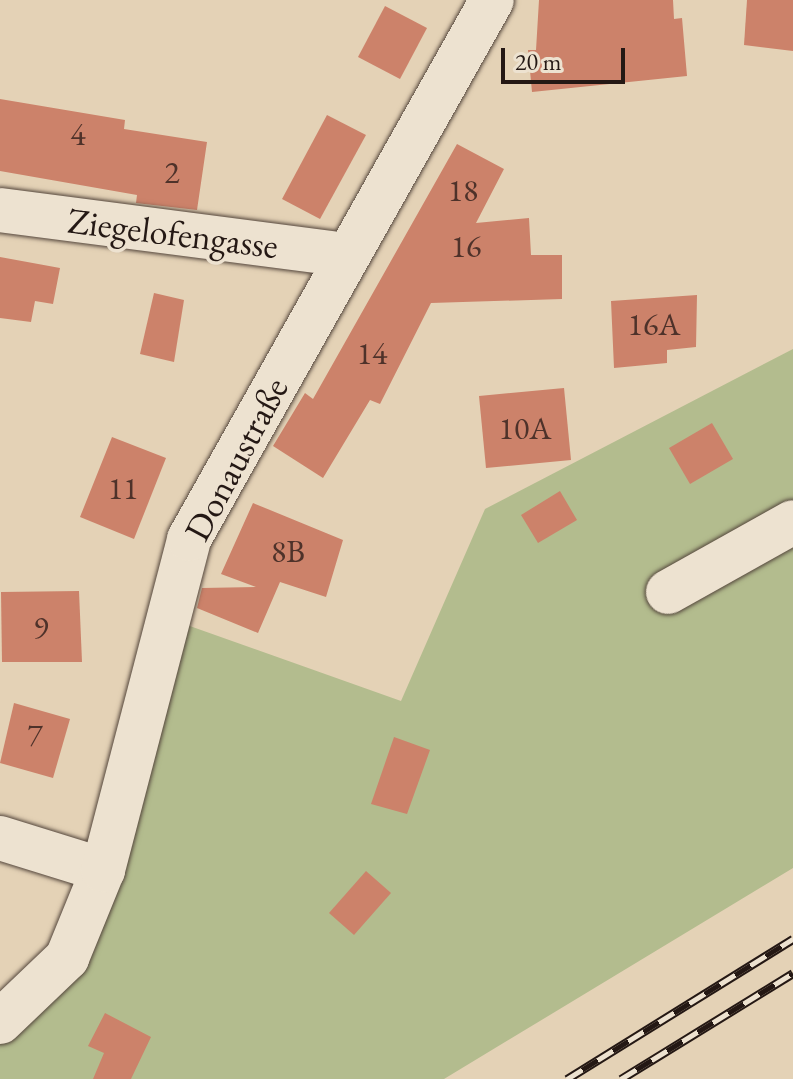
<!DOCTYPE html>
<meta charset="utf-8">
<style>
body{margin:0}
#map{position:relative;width:793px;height:1079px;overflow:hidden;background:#e4d2b6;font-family:"EB Garamond",serif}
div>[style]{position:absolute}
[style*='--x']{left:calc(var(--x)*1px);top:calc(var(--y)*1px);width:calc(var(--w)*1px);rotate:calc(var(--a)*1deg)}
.green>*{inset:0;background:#b3bc8e}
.building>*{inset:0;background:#cc826a}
.roads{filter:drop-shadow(0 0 2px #54463c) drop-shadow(0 0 2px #54463c)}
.minor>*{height:44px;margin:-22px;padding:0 22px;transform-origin:22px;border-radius:22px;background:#ede2d0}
.rail>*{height:9px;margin-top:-4.5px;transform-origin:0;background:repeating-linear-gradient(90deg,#ede2d0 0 18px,#241814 0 36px);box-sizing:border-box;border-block:2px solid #241814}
span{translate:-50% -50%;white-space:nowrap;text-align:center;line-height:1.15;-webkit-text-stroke:7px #ede2d0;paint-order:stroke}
.number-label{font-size:32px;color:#4e322a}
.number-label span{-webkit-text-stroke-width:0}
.street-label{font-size:36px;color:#241814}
.scale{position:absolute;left:501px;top:48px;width:124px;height:36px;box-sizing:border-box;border:4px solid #241814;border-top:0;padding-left:10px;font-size:24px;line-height:28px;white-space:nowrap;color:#241814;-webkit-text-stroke:6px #ede2d0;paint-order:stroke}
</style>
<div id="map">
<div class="green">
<div style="clip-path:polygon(793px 349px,793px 868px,444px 1079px,0 1079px,0 1022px,67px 958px,170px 619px,401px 701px,485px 509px)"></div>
</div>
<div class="building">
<div style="clip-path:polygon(539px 0,673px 0,674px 19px,682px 18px,687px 76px,532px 92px,528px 50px,536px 50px)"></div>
<div style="clip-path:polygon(747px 0,793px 0,793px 51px,744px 45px)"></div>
<div style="clip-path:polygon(385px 6px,427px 28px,400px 79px,358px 57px)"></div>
<div style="clip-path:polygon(0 99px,125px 120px,124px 129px,207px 142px,197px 210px,136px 203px,137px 195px,0 171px)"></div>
<div style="clip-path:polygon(327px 115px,366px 135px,320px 219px,282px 199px)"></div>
<div style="clip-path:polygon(457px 144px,504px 169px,476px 223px,529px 218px,531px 255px,562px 255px,562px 299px,431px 303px,380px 404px,370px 400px,323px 478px,273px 446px,305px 393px,313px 399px)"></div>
<div style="clip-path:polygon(0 257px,60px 268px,53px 304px,35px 301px,31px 322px,0 318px)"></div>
<div style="clip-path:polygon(154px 293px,184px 300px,174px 362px,140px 354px)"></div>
<div style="clip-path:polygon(697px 295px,696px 347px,667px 350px,667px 363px,614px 368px,611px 301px)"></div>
<div style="clip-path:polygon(564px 388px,571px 460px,486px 468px,479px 396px)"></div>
<div style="clip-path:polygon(712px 423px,733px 459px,690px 484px,669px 448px)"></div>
<div style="clip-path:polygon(112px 437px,166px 458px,134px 539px,80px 517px)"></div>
<div style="clip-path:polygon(560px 491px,577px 520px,538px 543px,521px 515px)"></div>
<div style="clip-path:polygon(253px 503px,343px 540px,326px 597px,280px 582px,258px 633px,197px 608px,202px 588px,256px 587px,221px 574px)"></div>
<div style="clip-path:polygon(79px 591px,82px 662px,2px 662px,1px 592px)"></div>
<div style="clip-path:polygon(14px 703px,70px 719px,53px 778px,0 763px)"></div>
<div style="clip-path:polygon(394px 737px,430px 750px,407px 814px,371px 804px)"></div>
<div style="clip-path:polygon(366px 871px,391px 893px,354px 935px,329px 913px)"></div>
<div style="clip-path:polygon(105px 1013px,151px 1037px,131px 1079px,93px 1079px,104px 1053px,88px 1046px)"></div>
</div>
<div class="roads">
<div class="minor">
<div style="--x:0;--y:210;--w:349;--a:7.4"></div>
<div style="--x:668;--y:592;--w:143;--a:-29.2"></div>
<div style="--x:0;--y:838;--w:108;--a:17.3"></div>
<div style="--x:0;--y:1022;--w:93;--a:-43.7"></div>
<div style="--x:67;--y:958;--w:95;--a:-67.8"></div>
<div style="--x:103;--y:870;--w:342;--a:-75.4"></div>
<div style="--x:189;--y:539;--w:618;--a:-60.66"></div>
</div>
</div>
<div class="rail">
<div style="--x:567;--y:1079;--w:266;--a:-31.8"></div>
<div style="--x:621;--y:1079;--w:202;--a:-31.6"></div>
</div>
<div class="number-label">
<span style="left:78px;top:134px">4</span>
<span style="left:172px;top:172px">2</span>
<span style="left:463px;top:190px">18</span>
<span style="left:466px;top:246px">16</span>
<span style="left:654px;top:324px">16A</span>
<span style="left:372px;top:353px">14</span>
<span style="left:525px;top:428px">10A</span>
<span style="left:123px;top:488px">11</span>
<span style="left:288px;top:551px">8B</span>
<span style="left:41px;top:627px">9</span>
<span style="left:35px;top:734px">7</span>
</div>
<div class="street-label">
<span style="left:173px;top:233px;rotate:7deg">Ziegelofengasse</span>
<span style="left:236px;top:459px;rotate:-62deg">Donaustraße</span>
</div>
<div class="scale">20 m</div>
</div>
